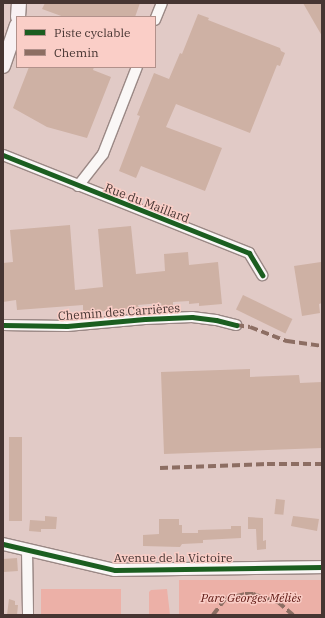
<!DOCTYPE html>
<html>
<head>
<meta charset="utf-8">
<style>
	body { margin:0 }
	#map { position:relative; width:325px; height:618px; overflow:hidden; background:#e1cac6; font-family:"IBM Plex Serif",serif }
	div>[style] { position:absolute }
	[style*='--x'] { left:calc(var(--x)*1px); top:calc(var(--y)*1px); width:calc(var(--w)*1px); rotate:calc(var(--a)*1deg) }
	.green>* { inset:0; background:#ecb0a7; transform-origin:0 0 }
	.building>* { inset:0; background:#ceb1a4; transform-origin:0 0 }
	.roads { filter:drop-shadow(1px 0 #9a8885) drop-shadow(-1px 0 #9a8885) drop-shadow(0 1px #9a8885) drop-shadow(0 -1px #9a8885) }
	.minor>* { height:10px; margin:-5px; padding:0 5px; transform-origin:5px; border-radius:5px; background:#faf7f6 }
	.tertiary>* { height:12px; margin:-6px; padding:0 6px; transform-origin:6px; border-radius:6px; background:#faf7f6 }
	.secondary>* { height:14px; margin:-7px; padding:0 7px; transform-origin:7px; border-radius:7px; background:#f8f1f3 }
	.quiet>* { height:4px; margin-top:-2px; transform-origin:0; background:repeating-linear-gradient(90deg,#8d6e63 0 8px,transparent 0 12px) }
	.cycleway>* { height:5px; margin:-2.5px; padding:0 2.5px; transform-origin:2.5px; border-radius:2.5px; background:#1b5e20 }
	span { translate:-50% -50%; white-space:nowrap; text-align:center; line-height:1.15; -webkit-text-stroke:3px #facec7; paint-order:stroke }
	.street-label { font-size:12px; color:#463532 }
	.park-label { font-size:12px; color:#5b140f; font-style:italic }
	.frame { position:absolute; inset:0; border:4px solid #463532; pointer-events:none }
	.legend { position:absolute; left:16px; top:16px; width:140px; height:52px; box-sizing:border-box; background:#facec7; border:1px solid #b2918b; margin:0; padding:5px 7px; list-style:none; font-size:12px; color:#463532 }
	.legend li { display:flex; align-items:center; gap:8px; height:20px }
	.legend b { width:20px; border:1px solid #b2918b }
</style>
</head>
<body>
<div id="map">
	<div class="green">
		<i style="left:322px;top:580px;width:35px;height:143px;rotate:90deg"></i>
		<i style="left:121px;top:589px;width:26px;height:80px;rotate:90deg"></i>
		<i style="clip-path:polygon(167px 589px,170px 615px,149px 615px,149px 592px,151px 590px)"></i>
	</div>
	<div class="building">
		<i style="clip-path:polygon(45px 3px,140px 3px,135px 17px,64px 17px,42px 9px)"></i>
		<i style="clip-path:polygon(303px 3px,322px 3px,322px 36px)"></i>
		<i style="clip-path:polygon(198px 14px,209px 18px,208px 20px,280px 48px,281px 51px,285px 53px,280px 66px,277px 65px,250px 133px,176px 104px,166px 127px,222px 148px,205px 191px,141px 166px,136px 178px,119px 171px,140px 116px,137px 115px,154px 73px,169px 79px,180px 53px,182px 54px)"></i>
		<i style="clip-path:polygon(29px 67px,94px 67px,93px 70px,111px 77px,87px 138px,47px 127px,13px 108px)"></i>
		<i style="clip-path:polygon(70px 225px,75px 290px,103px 287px,98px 229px,131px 226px,136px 274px,165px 271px,164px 254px,188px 252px,189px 265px,218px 262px,222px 304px,199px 306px,199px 303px,189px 304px,189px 301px,173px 302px,173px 307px,162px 308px,161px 303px,138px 305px,139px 308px,83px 313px,83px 305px,17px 310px,16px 300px,3px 302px,3px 263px,13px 262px,10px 230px)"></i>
		<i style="clip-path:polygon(321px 262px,322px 303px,319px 304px,320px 313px,302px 316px,294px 266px)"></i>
		<i style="left:243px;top:295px;width:55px;height:16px;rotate:26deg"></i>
		<i style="clip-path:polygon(250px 369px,250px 377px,299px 375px,300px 383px,322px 382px,322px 448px,164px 454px,161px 372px)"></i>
		<i style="left:9px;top:437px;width:13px;height:84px"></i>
		<i style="left:276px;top:499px;width:9px;height:15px;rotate:6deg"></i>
		<i style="clip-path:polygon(45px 516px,57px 517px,56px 529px,41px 529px,41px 532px,29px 531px,30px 520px,45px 521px)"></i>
		<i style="clip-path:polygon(293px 516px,319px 519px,317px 531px,291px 526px)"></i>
		<i style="clip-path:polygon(248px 517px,263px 518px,263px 541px,266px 540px,266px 549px,257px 550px,256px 529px,248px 529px)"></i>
		<i style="clip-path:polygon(159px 519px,179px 519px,179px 525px,182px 525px,182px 533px,198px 533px,198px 530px,231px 529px,231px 526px,241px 526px,241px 538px,203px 540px,203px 543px,182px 544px,180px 547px,143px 546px,143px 535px,159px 534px)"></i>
		<i style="left:17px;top:558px;width:13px;height:14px;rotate:86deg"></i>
		<i style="clip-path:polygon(9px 599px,15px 601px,15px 605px,18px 605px,17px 615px,7px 615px)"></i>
	</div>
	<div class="roads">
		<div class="minor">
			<i style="--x:155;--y:20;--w:18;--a:-68"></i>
			<i style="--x:3;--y:155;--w:265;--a:21.7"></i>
			<i style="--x:249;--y:253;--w:26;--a:59"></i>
			<i style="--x:78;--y:186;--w:41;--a:-52"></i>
			<i style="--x:103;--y:154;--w:93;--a:-68.7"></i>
			<i style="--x:3;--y:325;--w:64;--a:0.9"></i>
			<i style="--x:67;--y:326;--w:78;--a:-5.1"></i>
			<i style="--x:145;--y:319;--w:47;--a:-2.4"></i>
			<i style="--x:192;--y:317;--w:24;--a:7"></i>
			<i style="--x:216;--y:320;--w:21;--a:14"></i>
			<i style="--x:27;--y:549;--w:66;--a:89.1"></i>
		</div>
		<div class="tertiary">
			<i style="--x:3;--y:544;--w:115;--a:13.1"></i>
			<i style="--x:115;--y:570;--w:207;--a:-0.8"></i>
		</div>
		<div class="secondary">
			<i style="--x:18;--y:17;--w:14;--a:-86"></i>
			<i style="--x:3;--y:66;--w:43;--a:-71.1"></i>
		</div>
	</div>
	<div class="quiet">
		<i style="--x:236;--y:325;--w:14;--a:8"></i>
		<i style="--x:250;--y:327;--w:40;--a:21"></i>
		<i style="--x:287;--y:341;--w:35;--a:8"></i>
		<i style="--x:160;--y:468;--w:107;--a:-2.1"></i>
		<i style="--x:267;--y:464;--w:55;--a:0"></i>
		<i style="--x:213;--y:615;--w:20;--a:-53"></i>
		<i style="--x:225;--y:599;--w:21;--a:-14"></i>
		<i style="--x:245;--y:594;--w:8;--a:0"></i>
		<i style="--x:253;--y:594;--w:26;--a:18"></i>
		<i style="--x:278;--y:602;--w:20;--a:41"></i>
	</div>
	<div class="cycleway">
		<i style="--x:3;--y:155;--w:265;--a:21.7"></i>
		<i style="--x:249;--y:253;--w:26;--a:59"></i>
		<i style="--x:3;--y:325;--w:64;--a:0.9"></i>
		<i style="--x:67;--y:326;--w:78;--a:-5.1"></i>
		<i style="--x:145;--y:319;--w:47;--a:-2.4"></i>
		<i style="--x:192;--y:317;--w:24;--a:7"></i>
		<i style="--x:216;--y:320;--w:21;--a:14"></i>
		<i style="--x:3;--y:544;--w:115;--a:13.1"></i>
		<i style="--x:115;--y:570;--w:207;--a:-0.8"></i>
	</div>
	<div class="street-label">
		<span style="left:147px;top:203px;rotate:21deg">Rue du Maillard</span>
		<span style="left:119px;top:312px;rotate:-4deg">Chemin des Carrières</span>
		<span style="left:173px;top:558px">Avenue de la Victoire</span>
	</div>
	<div class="park-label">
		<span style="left:251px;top:598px">Parc Georges Méliès</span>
	</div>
	<div class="frame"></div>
	<ul class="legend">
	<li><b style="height:5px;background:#1b5e20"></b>Piste cyclable</li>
	<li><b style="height:5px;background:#8d6e63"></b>Chemin</li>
	</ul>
</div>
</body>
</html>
